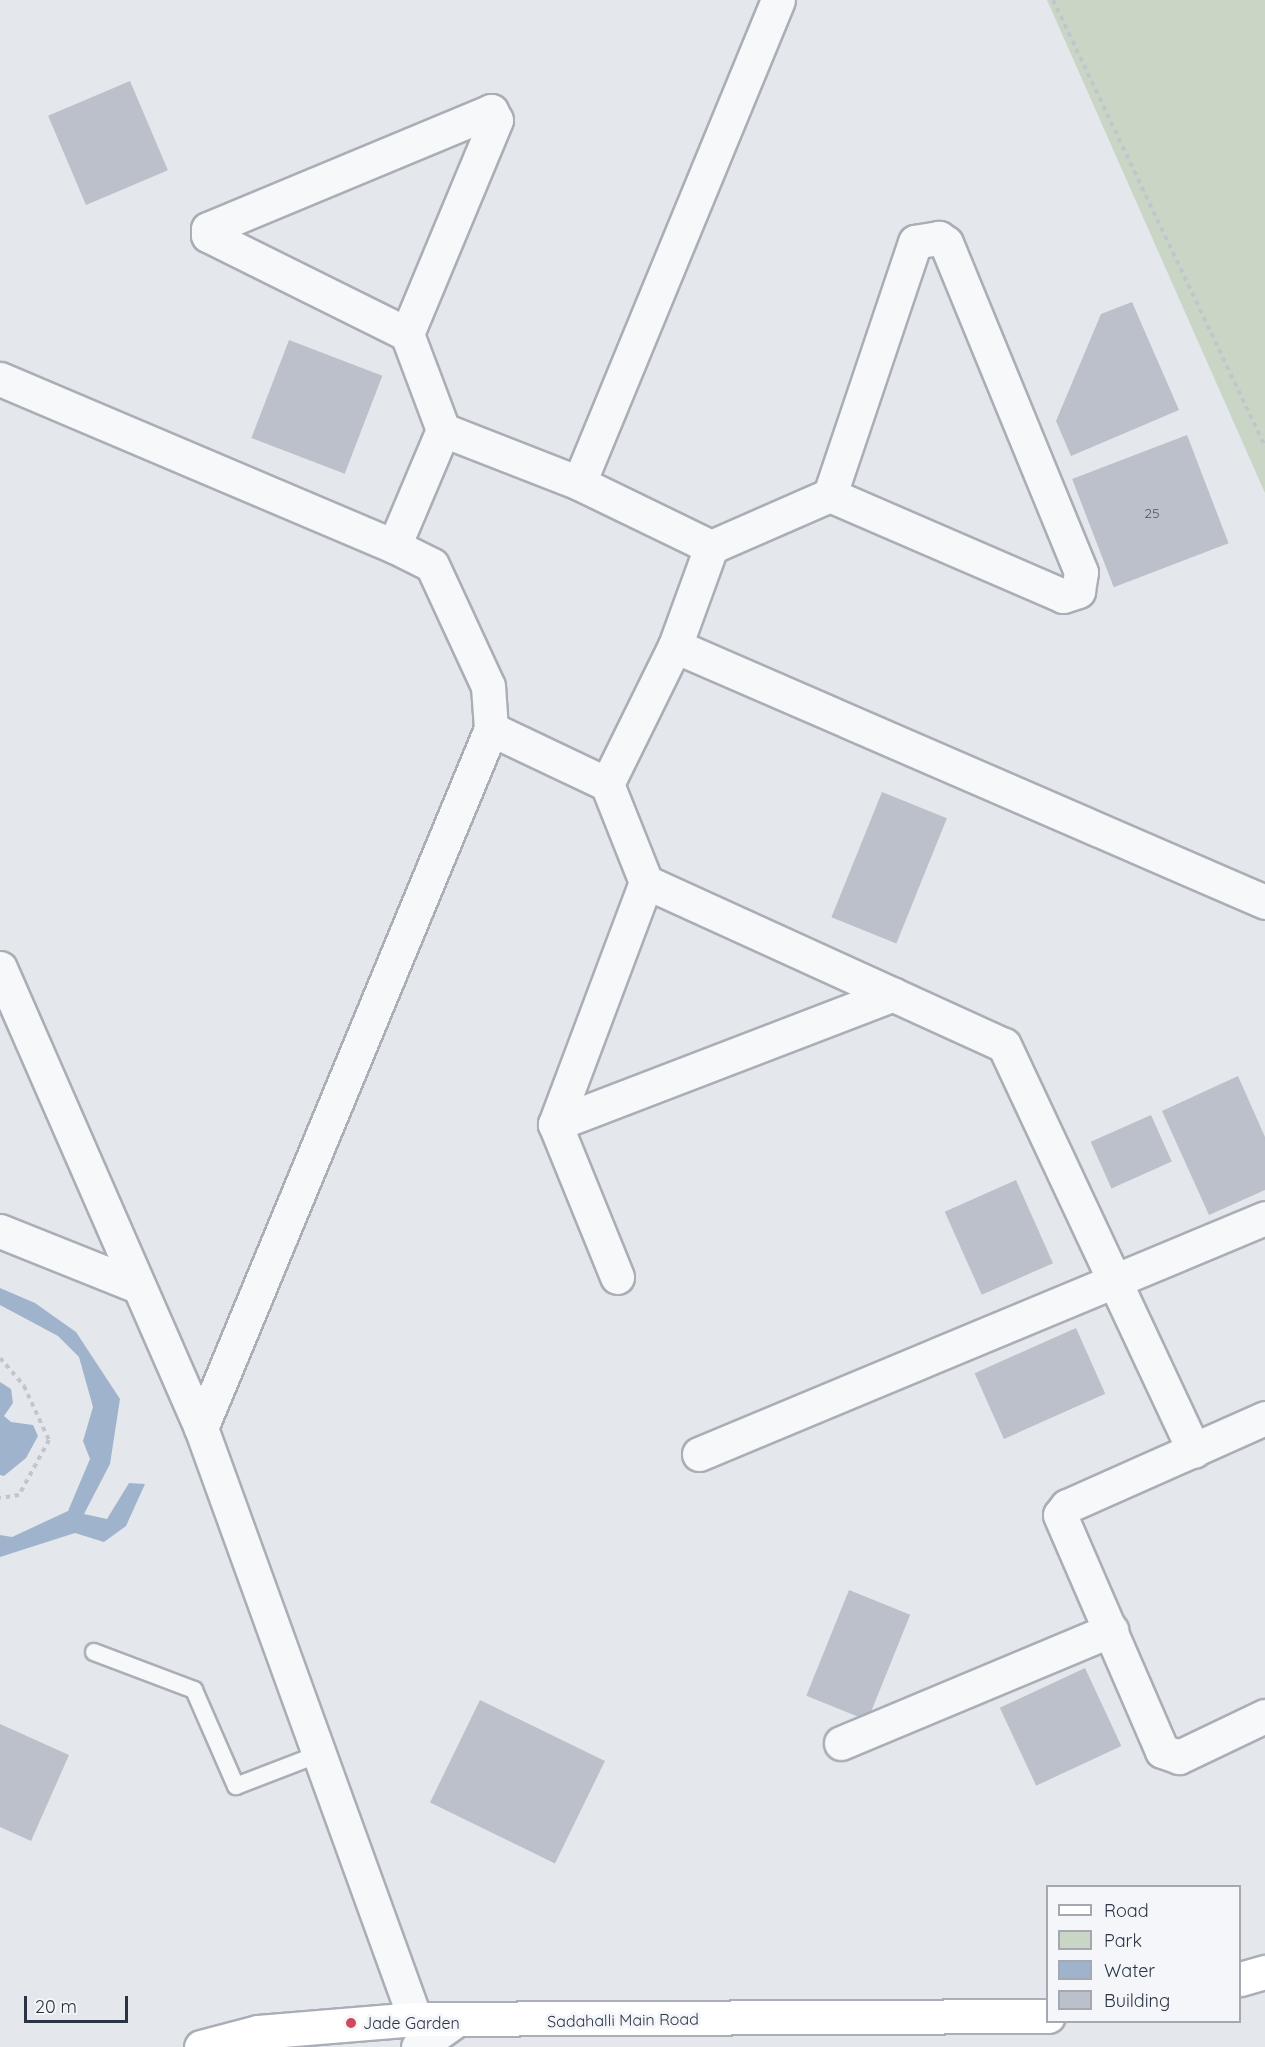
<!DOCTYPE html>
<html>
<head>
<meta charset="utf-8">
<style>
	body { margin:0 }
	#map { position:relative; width:1265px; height:2047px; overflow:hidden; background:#e4e7ec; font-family:Quicksand,sans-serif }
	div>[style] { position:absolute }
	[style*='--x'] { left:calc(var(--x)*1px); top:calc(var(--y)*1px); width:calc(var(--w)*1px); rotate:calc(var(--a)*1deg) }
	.green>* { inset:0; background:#c9d6c5 }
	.water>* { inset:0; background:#9fb4cc }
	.building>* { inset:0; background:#bbc0ca; transform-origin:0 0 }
	.path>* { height:4px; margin-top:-2px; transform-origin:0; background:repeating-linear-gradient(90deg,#c2c5cb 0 4.5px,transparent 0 9px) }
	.roads { filter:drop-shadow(2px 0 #a9aeb7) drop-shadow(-2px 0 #a9aeb7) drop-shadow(0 2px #a9aeb7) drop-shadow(0 -2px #a9aeb7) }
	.lane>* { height:16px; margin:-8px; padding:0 8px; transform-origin:8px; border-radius:8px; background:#f7f8fa }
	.street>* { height:33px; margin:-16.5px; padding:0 16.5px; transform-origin:16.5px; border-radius:16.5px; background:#f7f8fa }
	.secondary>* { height:33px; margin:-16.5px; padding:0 16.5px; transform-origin:16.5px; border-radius:16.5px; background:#fff }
	.dots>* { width:16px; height:16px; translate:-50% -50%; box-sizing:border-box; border:3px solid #f4f6f9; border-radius:50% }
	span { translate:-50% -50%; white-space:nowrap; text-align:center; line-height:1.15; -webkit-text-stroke:6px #f4f6f9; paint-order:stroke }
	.number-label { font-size:14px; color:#4f5766 }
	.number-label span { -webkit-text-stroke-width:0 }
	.street-label { font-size:16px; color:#2b3445 }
	.poi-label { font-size:16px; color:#2b3445 }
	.left { translate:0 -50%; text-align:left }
	.legend { position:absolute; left:1046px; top:1885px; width:195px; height:138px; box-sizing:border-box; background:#f4f6f9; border:2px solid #a4a8b1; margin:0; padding:8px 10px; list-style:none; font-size:18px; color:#2b3445 }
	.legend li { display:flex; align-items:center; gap:12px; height:30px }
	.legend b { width:30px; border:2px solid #a4a8b1 }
	.scale { position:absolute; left:24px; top:1996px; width:104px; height:27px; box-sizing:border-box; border:3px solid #2b3445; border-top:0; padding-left:8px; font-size:18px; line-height:21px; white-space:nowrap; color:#2b3445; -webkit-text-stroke:4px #f4f6f9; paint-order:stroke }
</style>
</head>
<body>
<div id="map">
	<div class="green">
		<i style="clip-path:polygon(1047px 0,1265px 0,1265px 493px)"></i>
	</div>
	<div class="water">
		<i style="clip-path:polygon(0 1288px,35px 1303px,76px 1332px,120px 1399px,110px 1464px,84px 1514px,107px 1519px,129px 1483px,145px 1484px,126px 1526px,104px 1542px,75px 1533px,0 1557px,0 1535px,12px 1537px,68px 1511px,90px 1459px,83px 1441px,93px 1407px,79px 1357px,58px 1336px,0 1305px)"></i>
		<i style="clip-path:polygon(0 1382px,11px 1389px,13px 1403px,4px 1416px,11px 1422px,33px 1425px,38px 1436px,26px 1458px,4px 1476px,0 1475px)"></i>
	</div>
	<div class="building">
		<i style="left:130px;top:81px;width:97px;height:89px;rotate:67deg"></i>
		<i style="clip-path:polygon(1132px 302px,1179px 410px,1071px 456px,1056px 421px,1101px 314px)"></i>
		<i style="left:289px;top:340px;width:100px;height:105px;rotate:21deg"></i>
		<i style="left:1187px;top:435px;width:116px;height:123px;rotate:69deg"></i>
		<i style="left:882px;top:792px;width:70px;height:135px;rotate:22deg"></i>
		<i style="clip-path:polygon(1238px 1076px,1265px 1137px,1265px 1190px,1209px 1215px,1162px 1111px)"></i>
		<i style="left:1151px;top:1115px;width:51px;height:66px;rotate:66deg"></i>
		<i style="left:1016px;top:1180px;width:91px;height:78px;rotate:66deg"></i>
		<i style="left:1076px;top:1328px;width:72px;height:111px;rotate:66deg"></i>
		<i style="left:849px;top:1590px;width:66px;height:114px;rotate:22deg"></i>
		<i style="left:1085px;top:1668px;width:86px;height:94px;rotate:65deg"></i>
		<i style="left:480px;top:1700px;width:139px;height:114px;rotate:26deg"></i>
		<i style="clip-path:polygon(0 1724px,69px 1755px,31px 1841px,0 1827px)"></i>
	</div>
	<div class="path">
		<i style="--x:1053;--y:0;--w:494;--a:64.6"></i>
		<i style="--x:0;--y:1358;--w:37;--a:49"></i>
		<i style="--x:24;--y:1386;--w:60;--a:65.2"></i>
		<i style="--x:49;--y:1440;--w:63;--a:118.6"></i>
		<i style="--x:19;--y:1495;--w:19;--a:171"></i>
	</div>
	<div class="roads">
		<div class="lane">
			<i style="--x:94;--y:1652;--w:107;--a:20.8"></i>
			<i style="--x:194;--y:1690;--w:105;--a:66.4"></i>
			<i style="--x:236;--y:1786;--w:89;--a:-21.1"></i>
		</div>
		<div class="street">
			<i style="--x:407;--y:334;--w:222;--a:-153.6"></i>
			<i style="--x:208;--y:235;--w:6;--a:-90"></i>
			<i style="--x:208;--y:229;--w:307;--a:-22.6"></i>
			<i style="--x:491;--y:111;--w:10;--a:61"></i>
			<i style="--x:496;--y:120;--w:232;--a:112.6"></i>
			<i style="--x:407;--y:334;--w:103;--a:69.4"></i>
			<i style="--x:0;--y:379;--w:428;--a:23"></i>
			<i style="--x:579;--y:483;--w:522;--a:-67.61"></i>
			<i style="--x:711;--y:547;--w:147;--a:-154.1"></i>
			<i style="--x:579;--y:483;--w:146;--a:-158.7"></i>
			<i style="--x:443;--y:430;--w:126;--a:112.9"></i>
			<i style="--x:394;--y:546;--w:42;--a:26.6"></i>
			<i style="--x:432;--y:565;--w:133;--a:65.2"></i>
			<i style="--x:488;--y:686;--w:43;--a:86"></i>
			<i style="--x:491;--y:729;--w:128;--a:25.4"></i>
			<i style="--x:607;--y:784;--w:154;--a:-63.8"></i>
			<i style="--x:675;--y:646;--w:105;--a:-70"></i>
			<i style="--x:711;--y:547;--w:130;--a:-23.6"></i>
			<i style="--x:830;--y:495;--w:254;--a:23.4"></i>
			<i style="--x:1063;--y:596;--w:16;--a:-18"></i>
			<i style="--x:1078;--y:591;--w:19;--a:-81"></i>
			<i style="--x:1081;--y:572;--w:356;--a:-112.3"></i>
			<i style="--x:946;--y:243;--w:9;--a:-144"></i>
			<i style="--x:939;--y:238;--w:24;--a:171"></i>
			<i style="--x:915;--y:242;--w:267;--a:108.6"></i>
			<i style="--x:675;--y:646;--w:643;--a:23.46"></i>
			<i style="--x:607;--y:784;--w:105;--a:68.3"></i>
			<i style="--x:646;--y:882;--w:259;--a:110.6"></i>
			<i style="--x:555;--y:1124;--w:165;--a:67.9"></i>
			<i style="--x:646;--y:882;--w:393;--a:24.5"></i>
			<i style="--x:1004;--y:1045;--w:448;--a:64.9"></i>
			<i style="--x:0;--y:968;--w:502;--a:66.4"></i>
			<i style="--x:201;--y:1428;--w:629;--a:70.09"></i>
			<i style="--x:555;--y:1124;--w:362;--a:-21"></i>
			<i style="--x:0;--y:1231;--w:145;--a:21.8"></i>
			<i style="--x:1265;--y:1418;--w:217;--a:156"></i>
			<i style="--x:1067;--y:1506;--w:11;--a:128"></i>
			<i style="--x:1060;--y:1515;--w:257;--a:66.6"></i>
			<i style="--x:1162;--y:1751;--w:18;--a:19"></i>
			<i style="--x:1179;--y:1757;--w:95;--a:-25.5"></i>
			<i style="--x:201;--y:1428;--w:757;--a:-67.47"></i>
			<i style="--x:699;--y:1454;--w:613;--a:-22.63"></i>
			<i style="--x:841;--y:1743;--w:293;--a:-22.7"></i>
			<i style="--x:418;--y:2047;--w:45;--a:-35.1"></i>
		</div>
		<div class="secondary">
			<i style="--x:1240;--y:1979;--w:26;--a:-16"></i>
			<i style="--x:201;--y:2047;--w:59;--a:-14.7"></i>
			<i style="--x:258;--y:2032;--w:158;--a:-4.7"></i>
			<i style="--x:415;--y:2019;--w:633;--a:-0.27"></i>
		</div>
	</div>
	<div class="dots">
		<i style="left:351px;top:2023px;background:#d1495b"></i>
	</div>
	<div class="number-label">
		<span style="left:1152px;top:513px">25</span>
	</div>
	<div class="street-label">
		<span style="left:623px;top:2020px;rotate:-1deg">Sadahalli Main Road</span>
	</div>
	<div class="poi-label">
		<span class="left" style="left:363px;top:2023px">Jade Garden</span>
	</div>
	<ul class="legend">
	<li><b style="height:8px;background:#fff"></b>Road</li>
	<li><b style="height:16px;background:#c9d6c5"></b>Park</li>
	<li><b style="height:16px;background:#9fb4cc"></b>Water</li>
	<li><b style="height:16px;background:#bbc0ca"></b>Building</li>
	</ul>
	<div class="scale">20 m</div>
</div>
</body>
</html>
